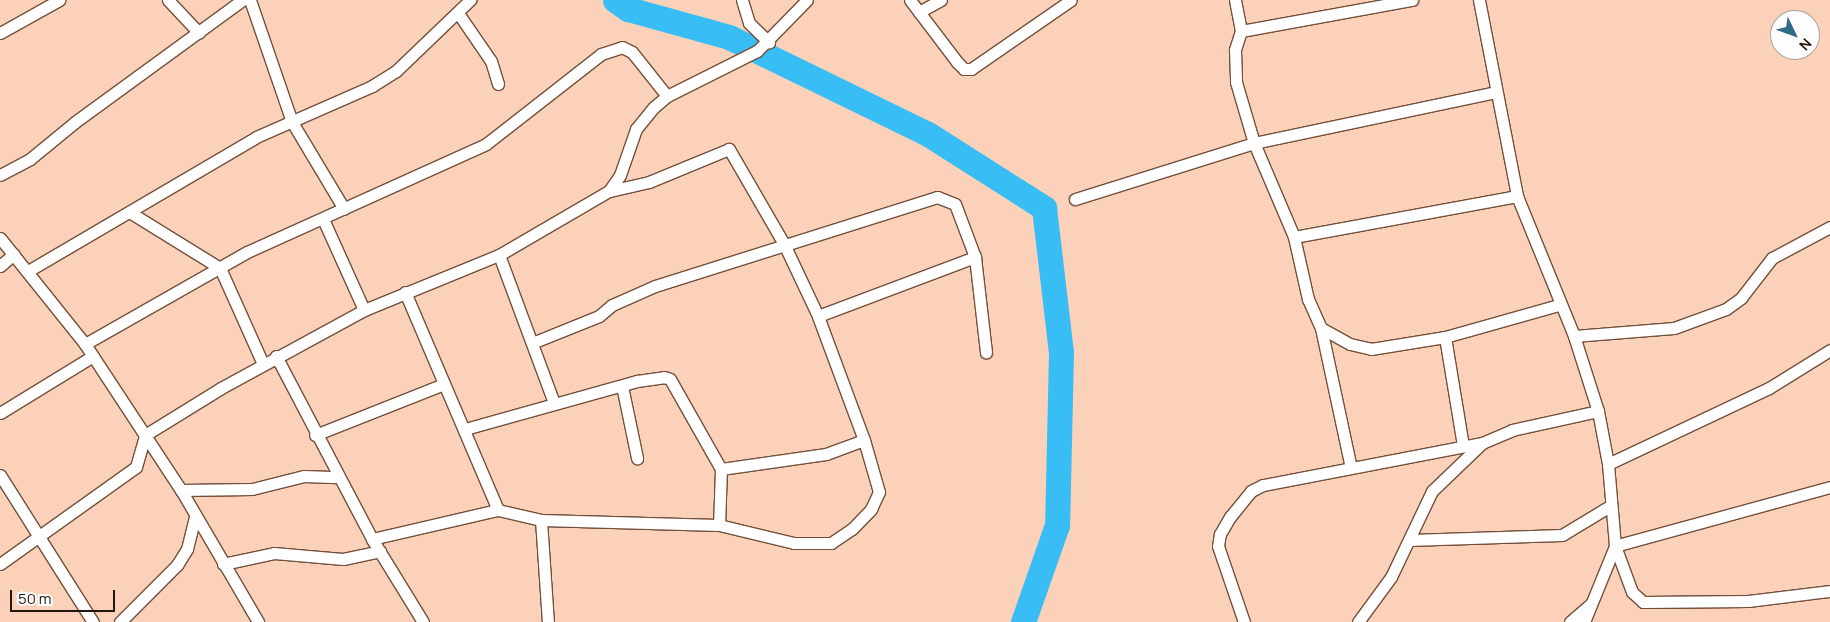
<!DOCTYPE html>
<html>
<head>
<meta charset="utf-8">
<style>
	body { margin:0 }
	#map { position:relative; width:1830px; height:622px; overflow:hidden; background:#fcd1ba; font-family:Manrope,sans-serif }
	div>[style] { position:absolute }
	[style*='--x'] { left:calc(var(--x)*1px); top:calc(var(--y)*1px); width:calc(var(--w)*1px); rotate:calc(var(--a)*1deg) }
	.river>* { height:25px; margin:-12.5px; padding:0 12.5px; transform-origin:12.5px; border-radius:12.5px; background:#38bef4 }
	.roads { filter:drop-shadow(1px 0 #734f3b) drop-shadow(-1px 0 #734f3b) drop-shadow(0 1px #734f3b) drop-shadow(0 -1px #734f3b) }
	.street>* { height:11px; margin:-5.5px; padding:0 5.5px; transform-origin:5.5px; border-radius:5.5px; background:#fff }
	span { translate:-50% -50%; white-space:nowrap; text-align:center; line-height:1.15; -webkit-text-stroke:4px #fdfdfd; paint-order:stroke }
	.north { position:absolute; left:1770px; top:10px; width:50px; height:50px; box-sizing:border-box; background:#fdfdfd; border:1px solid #a7a19d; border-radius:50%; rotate:132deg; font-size:14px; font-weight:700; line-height:20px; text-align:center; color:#25160d }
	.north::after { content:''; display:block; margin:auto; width:18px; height:22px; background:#316a84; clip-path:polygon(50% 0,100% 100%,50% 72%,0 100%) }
	.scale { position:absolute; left:10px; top:590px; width:105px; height:22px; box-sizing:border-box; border:2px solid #25160d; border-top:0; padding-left:6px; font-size:15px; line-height:18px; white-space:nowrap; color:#25160d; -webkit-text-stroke:4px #fdfdfd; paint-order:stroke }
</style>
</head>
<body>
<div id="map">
	<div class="river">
		<i style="--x:615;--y:0;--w:16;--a:35"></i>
		<i style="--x:628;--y:9;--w:105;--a:15.5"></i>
		<i style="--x:729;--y:37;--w:221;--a:26"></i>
		<i style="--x:928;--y:134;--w:138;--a:32.5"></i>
		<i style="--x:1044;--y:208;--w:146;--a:83.3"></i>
		<i style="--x:1061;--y:353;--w:172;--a:91.3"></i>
		<i style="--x:1057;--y:525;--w:103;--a:109.3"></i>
	</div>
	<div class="roads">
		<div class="street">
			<i style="--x:168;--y:0;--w:45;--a:46.8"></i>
			<i style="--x:250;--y:0;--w:129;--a:71"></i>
			<i style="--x:292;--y:122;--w:101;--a:59.1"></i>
			<i style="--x:742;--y:0;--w:24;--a:73"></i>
			<i style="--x:749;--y:23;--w:28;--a:44"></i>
			<i style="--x:910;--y:0;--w:78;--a:52.8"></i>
			<i style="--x:957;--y:62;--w:10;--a:45"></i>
			<i style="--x:964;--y:69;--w:7;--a:0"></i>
			<i style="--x:971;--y:69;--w:121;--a:-34.6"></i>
			<i style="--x:1235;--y:0;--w:32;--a:79"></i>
			<i style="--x:1241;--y:31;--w:20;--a:108"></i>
			<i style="--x:1235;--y:50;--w:32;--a:88"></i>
			<i style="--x:1236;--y:82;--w:64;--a:73.6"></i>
			<i style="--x:1254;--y:143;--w:102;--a:66.9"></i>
			<i style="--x:1294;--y:237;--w:64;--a:77.3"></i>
			<i style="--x:1308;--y:299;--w:32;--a:66"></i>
			<i style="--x:1321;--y:328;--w:143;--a:77.9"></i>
			<i style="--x:1479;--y:0;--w:200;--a:79"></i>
			<i style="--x:1517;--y:196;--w:151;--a:67.8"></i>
			<i style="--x:1574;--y:336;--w:79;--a:72.3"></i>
			<i style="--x:1598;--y:411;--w:54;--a:79.3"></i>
			<i style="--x:1608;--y:464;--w:82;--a:85.1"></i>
			<i style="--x:1615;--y:546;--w:82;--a:112.2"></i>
			<i style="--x:919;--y:12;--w:25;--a:-29"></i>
			<i style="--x:458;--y:13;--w:58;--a:55.5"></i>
			<i style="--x:491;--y:61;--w:24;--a:73"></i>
			<i style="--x:1241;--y:31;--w:174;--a:-10.3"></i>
			<i style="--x:0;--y:33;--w:68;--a:-29.2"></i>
			<i style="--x:0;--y:175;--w:34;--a:-28"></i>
			<i style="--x:30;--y:159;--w:58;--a:-39.4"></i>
			<i style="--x:75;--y:122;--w:207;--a:-36.1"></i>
			<i style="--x:1075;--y:199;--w:188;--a:-17.4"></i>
			<i style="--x:1254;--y:143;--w:246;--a:-11.9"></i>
			<i style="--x:131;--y:213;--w:105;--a:31.7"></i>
			<i style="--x:220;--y:268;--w:105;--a:65.9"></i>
			<i style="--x:323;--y:219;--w:100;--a:65.7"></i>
			<i style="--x:1294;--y:237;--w:227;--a:-10.4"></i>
			<i style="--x:0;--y:238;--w:136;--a:51.3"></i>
			<i style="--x:85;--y:344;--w:175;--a:56.7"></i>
			<i style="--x:181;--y:490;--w:153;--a:59.7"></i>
			<i style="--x:499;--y:255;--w:158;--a:69.6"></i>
			<i style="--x:0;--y:266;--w:18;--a:-41"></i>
			<i style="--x:28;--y:271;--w:264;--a:-30.4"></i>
			<i style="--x:256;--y:137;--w:127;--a:-23.7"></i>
			<i style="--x:372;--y:86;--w:28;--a:-32"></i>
			<i style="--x:396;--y:71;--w:103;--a:-43.8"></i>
			<i style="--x:405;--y:292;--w:237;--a:66.9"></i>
			<i style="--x:818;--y:316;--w:168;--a:-20.6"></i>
			<i style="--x:1321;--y:328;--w:33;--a:29"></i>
			<i style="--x:1350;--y:344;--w:22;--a:13"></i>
			<i style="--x:1371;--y:349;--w:75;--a:-9.2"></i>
			<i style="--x:1445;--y:337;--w:118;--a:-15.7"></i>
			<i style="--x:1574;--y:336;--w:100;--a:-4.6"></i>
			<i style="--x:1674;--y:328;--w:55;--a:-20.1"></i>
			<i style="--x:1726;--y:309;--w:19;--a:-36"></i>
			<i style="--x:1741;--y:298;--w:51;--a:-52.2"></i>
			<i style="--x:1772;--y:258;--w:66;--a:-28.1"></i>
			<i style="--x:1445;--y:337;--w:110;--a:80.6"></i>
			<i style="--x:532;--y:343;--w:72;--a:-21.9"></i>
			<i style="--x:599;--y:316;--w:17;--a:-40"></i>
			<i style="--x:612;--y:305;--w:47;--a:-23.8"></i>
			<i style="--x:655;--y:286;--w:296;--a:-17.5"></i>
			<i style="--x:937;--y:197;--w:19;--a:21"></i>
			<i style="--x:955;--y:204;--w:57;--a:69.3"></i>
			<i style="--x:975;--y:257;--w:96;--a:83.4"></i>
			<i style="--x:85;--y:344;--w:186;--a:-29.6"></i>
			<i style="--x:247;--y:252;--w:262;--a:-24.3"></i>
			<i style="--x:486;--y:144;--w:146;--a:-38"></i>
			<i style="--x:601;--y:54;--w:22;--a:-18"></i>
			<i style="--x:622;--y:47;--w:11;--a:27"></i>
			<i style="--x:632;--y:52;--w:56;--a:51.5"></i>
			<i style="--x:276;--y:356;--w:207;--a:62.3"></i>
			<i style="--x:372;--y:539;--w:97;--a:58.4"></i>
			<i style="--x:622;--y:386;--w:74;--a:78.2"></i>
			<i style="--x:0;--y:413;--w:109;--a:-31.5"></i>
			<i style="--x:465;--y:429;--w:179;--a:-15.6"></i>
			<i style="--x:637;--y:381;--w:27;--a:-8"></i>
			<i style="--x:664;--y:377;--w:6;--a:18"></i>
			<i style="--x:670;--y:379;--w:103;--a:60.5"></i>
			<i style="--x:721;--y:469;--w:56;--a:92"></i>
			<i style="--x:315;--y:435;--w:139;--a:-21.6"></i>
			<i style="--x:1608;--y:464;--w:178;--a:-25.3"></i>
			<i style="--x:1769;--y:388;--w:72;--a:-31.9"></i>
			<i style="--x:721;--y:469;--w:106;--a:-8.1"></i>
			<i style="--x:826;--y:454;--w:40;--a:-20.2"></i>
			<i style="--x:0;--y:475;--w:174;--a:57.7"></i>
			<i style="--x:1830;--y:487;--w:223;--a:164.7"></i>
			<i style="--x:1615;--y:546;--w:49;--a:69.7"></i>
			<i style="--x:1632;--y:592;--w:15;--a:42"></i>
			<i style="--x:1643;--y:602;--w:105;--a:-0.5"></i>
			<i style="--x:1748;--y:601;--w:83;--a:-7"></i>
			<i style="--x:181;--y:490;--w:71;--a:-0.8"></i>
			<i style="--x:252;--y:489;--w:54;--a:-14"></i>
			<i style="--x:304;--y:476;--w:34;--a:2"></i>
			<i style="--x:541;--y:520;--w:102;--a:86.1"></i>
			<i style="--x:372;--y:539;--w:129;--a:-13"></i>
			<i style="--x:498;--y:510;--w:44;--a:13.1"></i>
			<i style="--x:541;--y:520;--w:178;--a:1.6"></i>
			<i style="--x:719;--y:525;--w:77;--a:13.5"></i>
			<i style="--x:794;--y:543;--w:37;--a:0"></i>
			<i style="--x:831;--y:543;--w:25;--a:-34"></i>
			<i style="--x:852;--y:529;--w:28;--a:-46"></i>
			<i style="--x:871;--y:509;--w:19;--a:-65"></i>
			<i style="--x:879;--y:492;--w:54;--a:-106.1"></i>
			<i style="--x:864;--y:440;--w:132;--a:-110.4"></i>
			<i style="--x:818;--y:316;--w:80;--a:-115.3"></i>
			<i style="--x:784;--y:244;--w:110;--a:-120.1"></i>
			<i style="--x:729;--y:149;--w:87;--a:157.6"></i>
			<i style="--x:649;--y:182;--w:41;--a:167.3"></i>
			<i style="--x:1409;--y:540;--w:153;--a:-1.9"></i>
			<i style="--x:1562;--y:535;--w:56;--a:-31.1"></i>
			<i style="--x:0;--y:564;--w:167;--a:-35.5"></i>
			<i style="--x:136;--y:467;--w:33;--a:-74"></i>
			<i style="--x:145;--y:435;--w:89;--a:-31.7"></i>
			<i style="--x:221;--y:388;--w:163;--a:-28.6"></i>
			<i style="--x:364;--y:310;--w:146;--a:-22.2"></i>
			<i style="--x:499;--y:255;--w:127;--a:-30.2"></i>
			<i style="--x:609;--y:191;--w:19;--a:-55"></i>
			<i style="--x:620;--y:175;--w:49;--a:-70.8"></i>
			<i style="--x:636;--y:129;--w:28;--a:-51"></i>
			<i style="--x:654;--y:107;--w:17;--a:-40"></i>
			<i style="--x:667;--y:96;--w:101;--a:-26.6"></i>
			<i style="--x:757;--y:51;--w:71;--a:-45.6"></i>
			<i style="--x:223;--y:564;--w:52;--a:-12.2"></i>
			<i style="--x:274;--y:553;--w:69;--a:5"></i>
			<i style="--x:343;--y:559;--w:38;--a:-12"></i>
			<i style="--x:120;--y:622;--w:81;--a:-45"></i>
			<i style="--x:177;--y:565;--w:19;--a:-58"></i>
			<i style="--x:187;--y:549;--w:32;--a:-76"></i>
			<i style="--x:1244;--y:622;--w:80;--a:-108.9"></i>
			<i style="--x:1218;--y:546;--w:12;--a:-81"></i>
			<i style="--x:1220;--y:534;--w:20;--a:-60"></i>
			<i style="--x:1230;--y:517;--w:33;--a:-51"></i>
			<i style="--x:1251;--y:491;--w:13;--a:-27"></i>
			<i style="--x:1263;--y:485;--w:223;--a:-10.9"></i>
			<i style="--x:1358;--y:622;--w:56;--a:-53.7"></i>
			<i style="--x:1391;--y:577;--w:95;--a:-64.5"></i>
			<i style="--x:1432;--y:491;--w:69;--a:-43.8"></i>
			<i style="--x:1482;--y:443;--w:33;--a:-23"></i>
			<i style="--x:1512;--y:430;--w:88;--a:-12.5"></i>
			<i style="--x:1570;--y:622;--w:28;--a:-41"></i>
		</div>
	</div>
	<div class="north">N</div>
	<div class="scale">50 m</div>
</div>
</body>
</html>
